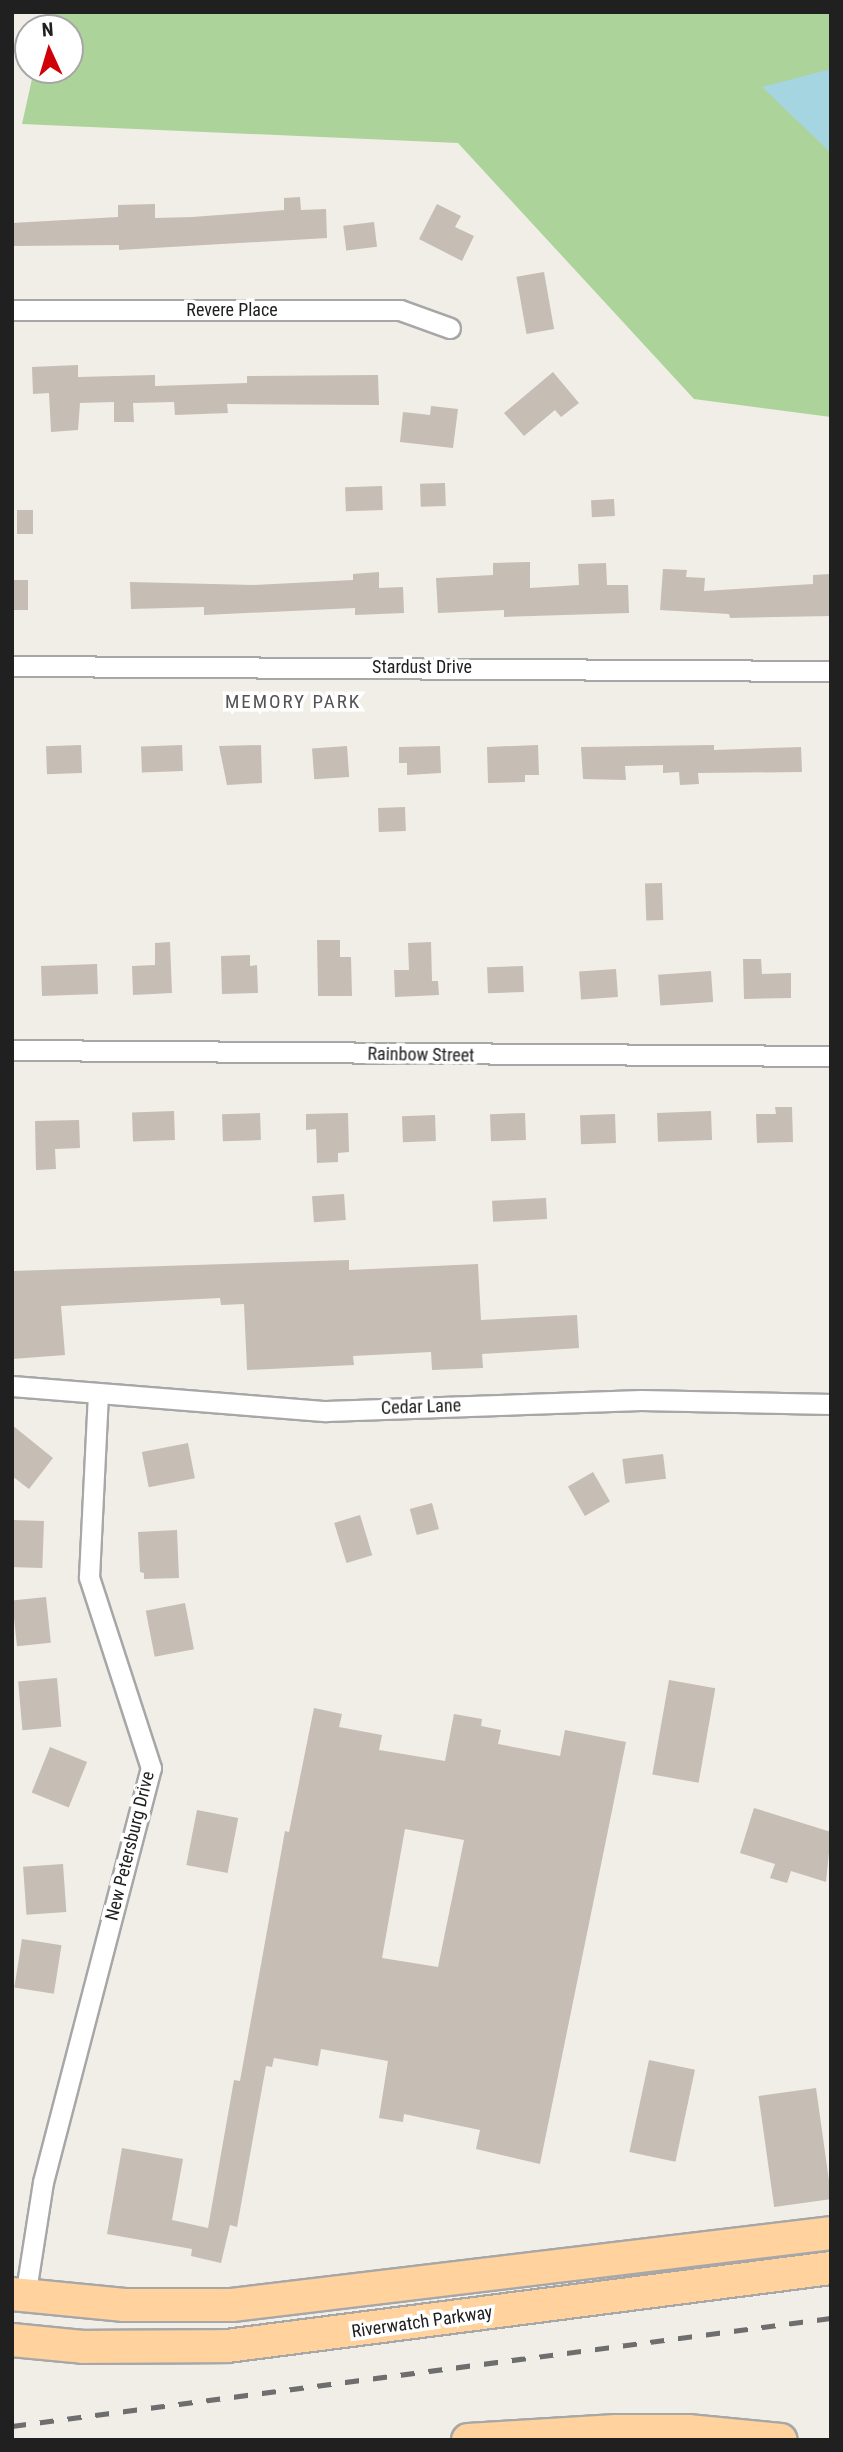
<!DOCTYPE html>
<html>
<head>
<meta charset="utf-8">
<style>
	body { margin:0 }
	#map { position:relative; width:843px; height:2452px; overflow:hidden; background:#f1ede7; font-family:"Roboto Condensed",sans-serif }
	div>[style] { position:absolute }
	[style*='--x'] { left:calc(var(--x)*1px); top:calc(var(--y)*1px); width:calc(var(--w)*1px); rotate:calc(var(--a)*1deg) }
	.forest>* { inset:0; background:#acd399 }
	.water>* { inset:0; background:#a5d5e1 }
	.building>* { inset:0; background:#c6bdb5; transform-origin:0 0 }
	.roads { filter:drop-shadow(2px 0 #a7a7a7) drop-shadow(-2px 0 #a7a7a7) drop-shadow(0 2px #a7a7a7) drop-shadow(0 -2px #a7a7a7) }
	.street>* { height:19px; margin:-9.5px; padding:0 9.5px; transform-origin:9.5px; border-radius:9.5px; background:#fff }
	.primary>* { height:32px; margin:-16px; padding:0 16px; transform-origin:16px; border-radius:16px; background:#ffd29e }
	.rail>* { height:5px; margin-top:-2.5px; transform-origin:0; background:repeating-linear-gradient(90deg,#6e6e6e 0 14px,transparent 0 28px) }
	span { translate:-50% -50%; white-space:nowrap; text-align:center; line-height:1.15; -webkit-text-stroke:7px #fff; paint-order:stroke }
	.street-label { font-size:18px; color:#202020 }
	.neighbourhood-label { font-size:19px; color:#535353; letter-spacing:2px }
	.frame { position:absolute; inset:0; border:14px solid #202020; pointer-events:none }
	.north { position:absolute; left:14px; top:14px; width:70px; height:70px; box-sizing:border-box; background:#fff; border:2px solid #a6a6a6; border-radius:50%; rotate:356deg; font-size:19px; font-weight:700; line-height:28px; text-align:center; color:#202020 }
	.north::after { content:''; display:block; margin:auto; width:24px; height:32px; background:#d10007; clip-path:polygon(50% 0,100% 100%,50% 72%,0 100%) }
</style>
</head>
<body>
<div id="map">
	<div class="forest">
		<i style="clip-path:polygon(47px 12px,831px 12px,831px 417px,694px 399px,458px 143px,22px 124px,34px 70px,70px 70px,70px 28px,44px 28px)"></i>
	</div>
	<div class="water">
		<i style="clip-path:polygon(831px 69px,831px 153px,762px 87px)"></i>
	</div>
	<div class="building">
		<i style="clip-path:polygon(300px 197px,301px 210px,326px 209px,327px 238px,119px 250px,119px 245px,12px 246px,12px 223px,118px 217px,118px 205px,155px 204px,155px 218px,192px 217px,284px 210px,284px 198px)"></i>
		<i style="clip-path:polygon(437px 204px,461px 216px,455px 227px,474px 236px,462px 261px,419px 239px)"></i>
		<i style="left:374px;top:222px;width:25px;height:31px;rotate:83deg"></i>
		<i style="left:544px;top:272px;width:58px;height:28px;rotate:80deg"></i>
		<i style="clip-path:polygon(78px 365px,78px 377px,155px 375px,155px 386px,247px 383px,247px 376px,378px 375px,379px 405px,227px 404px,228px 413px,175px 415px,174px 402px,133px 403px,134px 422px,114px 422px,114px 402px,80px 403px,78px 430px,51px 432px,49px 393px,33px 394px,32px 367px)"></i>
		<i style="clip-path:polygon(553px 372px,579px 403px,561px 417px,555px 410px,524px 436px,504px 413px)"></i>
		<i style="clip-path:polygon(431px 406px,458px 409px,453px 448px,400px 442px,403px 412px,430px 415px)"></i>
		<i style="left:445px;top:483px;width:23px;height:25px;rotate:88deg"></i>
		<i style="left:382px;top:486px;width:24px;height:37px;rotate:88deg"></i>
		<i style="left:614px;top:499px;width:17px;height:23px;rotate:87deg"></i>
		<i style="left:17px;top:510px;width:16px;height:24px"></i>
		<i style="clip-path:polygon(530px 562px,530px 588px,579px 585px,578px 564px,606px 563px,607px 585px,628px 585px,629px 613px,504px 617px,504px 610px,438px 613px,436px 578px,493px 575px,493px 563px)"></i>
		<i style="clip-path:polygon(663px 569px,687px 570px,686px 577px,705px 578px,704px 591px,813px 584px,813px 575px,831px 574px,831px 616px,730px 618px,729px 614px,660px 610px)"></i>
		<i style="clip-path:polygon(379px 572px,379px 588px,403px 587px,404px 613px,355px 615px,355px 608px,204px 615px,204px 607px,131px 609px,130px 582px,253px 585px,353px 580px,353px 574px)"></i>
		<i style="left:12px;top:580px;width:16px;height:30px"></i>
		<i style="left:81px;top:745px;width:28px;height:35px;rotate:88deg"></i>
		<i style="left:182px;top:745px;width:26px;height:41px;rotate:88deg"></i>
		<i style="clip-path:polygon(261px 745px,262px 783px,227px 785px,219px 746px)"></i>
		<i style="clip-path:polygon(538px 745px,539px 775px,525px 775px,525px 782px,488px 783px,487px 747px)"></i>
		<i style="clip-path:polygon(714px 745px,714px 750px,801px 747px,802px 772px,698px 773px,699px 784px,680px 785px,679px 772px,663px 773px,663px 765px,625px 766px,626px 780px,583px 779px,581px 747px)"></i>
		<i style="left:347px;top:746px;width:31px;height:35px;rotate:86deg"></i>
		<i style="clip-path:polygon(440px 746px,441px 773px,407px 775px,407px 763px,399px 763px,399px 747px)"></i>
		<i style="left:405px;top:807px;width:24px;height:27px;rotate:88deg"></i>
		<i style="left:662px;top:883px;width:37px;height:17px;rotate:88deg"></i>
		<i style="clip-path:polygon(317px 940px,340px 940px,340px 957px,351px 957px,352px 996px,318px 996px)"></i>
		<i style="clip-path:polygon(170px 942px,172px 993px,133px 995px,132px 966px,155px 965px,155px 943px)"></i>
		<i style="clip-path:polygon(431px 942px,432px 981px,438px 981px,439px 995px,395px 997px,394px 970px,409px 970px,408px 943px)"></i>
		<i style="clip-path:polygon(250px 955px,250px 966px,257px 965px,258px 993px,222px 994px,221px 956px)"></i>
		<i style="clip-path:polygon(743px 959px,761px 959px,762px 974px,791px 973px,791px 998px,744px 999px)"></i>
		<i style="left:97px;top:964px;width:30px;height:56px;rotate:88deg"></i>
		<i style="left:523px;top:966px;width:26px;height:36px;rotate:88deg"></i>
		<i style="left:616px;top:969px;width:28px;height:37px;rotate:86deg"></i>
		<i style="left:711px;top:971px;width:31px;height:53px;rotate:86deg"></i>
		<i style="clip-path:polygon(775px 1107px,792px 1107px,793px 1142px,757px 1143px,756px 1114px,776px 1114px)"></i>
		<i style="left:174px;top:1111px;width:29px;height:42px;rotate:88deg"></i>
		<i style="left:711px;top:1111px;width:29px;height:54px;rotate:88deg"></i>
		<i style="left:260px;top:1113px;width:27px;height:38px;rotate:88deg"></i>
		<i style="clip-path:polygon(348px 1113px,349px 1152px,338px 1153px,338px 1162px,317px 1163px,316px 1129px,306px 1130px,306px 1114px)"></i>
		<i style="left:525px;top:1113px;width:27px;height:35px;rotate:88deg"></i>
		<i style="left:615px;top:1114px;width:29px;height:35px;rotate:88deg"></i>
		<i style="left:435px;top:1115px;width:26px;height:33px;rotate:88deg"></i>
		<i style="clip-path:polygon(79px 1120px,80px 1148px,55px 1149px,56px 1169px,36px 1170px,35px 1121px)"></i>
		<i style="left:344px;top:1194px;width:26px;height:32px;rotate:86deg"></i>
		<i style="left:546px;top:1198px;width:21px;height:54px;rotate:87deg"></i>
		<i style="clip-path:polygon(349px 1260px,349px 1270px,478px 1264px,481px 1320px,577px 1315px,579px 1348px,482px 1354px,483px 1368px,432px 1370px,431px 1352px,353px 1356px,354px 1365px,247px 1370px,244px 1304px,221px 1305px,220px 1298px,61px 1306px,65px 1355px,12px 1359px,12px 1271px)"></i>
		<i style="clip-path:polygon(12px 1425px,53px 1458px,29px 1489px,12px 1476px)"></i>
		<i style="left:188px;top:1443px;width:36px;height:47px;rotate:79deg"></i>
		<i style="left:663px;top:1454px;width:25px;height:41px;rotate:83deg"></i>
		<i style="left:593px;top:1472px;width:34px;height:29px;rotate:60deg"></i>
		<i style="left:432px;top:1503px;width:27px;height:23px;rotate:75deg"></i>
		<i style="left:360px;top:1515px;width:42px;height:27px;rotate:73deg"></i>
		<i style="left:12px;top:1520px;width:32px;height:47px;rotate:2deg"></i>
		<i style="clip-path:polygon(177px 1530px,179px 1578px,144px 1579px,144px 1573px,140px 1572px,138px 1532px)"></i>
		<i style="left:46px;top:1597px;width:46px;height:34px;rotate:84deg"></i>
		<i style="left:185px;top:1603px;width:47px;height:40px;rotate:79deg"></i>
		<i style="left:57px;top:1678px;width:49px;height:39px;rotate:85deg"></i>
		<i style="left:669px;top:1680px;width:47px;height:96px;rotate:10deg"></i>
		<i style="clip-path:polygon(evenodd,314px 1708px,342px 1714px,339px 1727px,382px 1735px,379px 1750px,445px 1761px,454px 1714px,482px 1719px,481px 1726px,501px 1730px,498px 1744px,560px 1756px,565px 1730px,626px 1742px,540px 2164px,476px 2149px,480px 2130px,404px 2114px,403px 2122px,379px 2118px,388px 2061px,321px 2049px,318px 2066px,274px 2058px,272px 2067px,266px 2066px,237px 2227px,230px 2225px,221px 2263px,191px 2256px,192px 2249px,107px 2234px,122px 2148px,183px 2159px,172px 2220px,208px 2228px,234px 2080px,240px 2081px,285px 1831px,289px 1832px,314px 1708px,405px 1829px,464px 1840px,438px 1967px,382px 1958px,405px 1829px)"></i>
		<i style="left:50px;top:1747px;width:40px;height:49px;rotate:22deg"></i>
		<i style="clip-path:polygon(754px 1808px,831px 1832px,826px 1882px,791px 1871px,787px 1883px,770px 1878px,775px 1864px,740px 1853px)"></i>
		<i style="left:197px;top:1810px;width:42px;height:56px;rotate:11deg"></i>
		<i style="left:63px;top:1864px;width:48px;height:40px;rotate:86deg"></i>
		<i style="left:22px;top:1939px;width:40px;height:49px;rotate:9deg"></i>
		<i style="left:649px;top:2060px;width:47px;height:94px;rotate:12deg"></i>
		<i style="left:816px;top:2088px;width:112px;height:58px;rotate:82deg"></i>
	</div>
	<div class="roads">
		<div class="street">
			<i style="--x:12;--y:310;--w:388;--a:0"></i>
			<i style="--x:400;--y:310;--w:53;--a:19.8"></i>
			<i style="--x:12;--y:666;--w:819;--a:0.35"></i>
			<i style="--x:12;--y:1050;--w:819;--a:0.42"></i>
			<i style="--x:12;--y:1386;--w:315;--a:4.6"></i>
			<i style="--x:326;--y:1411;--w:315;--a:-2"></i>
			<i style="--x:641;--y:1400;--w:190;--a:1.2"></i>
			<i style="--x:25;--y:2297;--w:116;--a:-81.1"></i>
			<i style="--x:43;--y:2182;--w:428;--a:-75.4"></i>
			<i style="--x:151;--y:1768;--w:201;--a:-108"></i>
			<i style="--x:89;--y:1577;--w:183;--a:-87.2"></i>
		</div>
		<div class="primary">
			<i style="--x:12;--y:2294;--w:113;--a:5.6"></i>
			<i style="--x:124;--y:2305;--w:108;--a:0"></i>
			<i style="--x:232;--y:2305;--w:603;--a:-6.85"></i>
			<i style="--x:12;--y:2340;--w:71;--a:5.6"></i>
			<i style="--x:83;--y:2347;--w:144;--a:-0.4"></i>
			<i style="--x:227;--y:2346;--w:609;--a:-7.36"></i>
			<i style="--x:468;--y:2440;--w:148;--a:-3.5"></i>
			<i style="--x:616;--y:2431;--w:72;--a:0"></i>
			<i style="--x:688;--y:2431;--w:93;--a:5.5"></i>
		</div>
	</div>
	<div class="rail">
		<i style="--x:12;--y:2426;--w:826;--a:-7.51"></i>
	</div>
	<div class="street-label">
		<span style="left:232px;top:310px">Revere Place</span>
		<span style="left:422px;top:667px">Stardust Drive</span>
		<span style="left:421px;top:1055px;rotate:1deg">Rainbow Street</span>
		<span style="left:421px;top:1407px;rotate:-2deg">Cedar Lane</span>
		<span style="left:130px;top:1846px;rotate:-76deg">New Petersburg Drive</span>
		<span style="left:422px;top:2322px;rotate:-8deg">Riverwatch Parkway</span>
	</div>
	<div class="neighbourhood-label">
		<span style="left:293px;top:702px">MEMORY PARK</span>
	</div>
	<div class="frame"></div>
	<div class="north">N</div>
</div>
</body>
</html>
